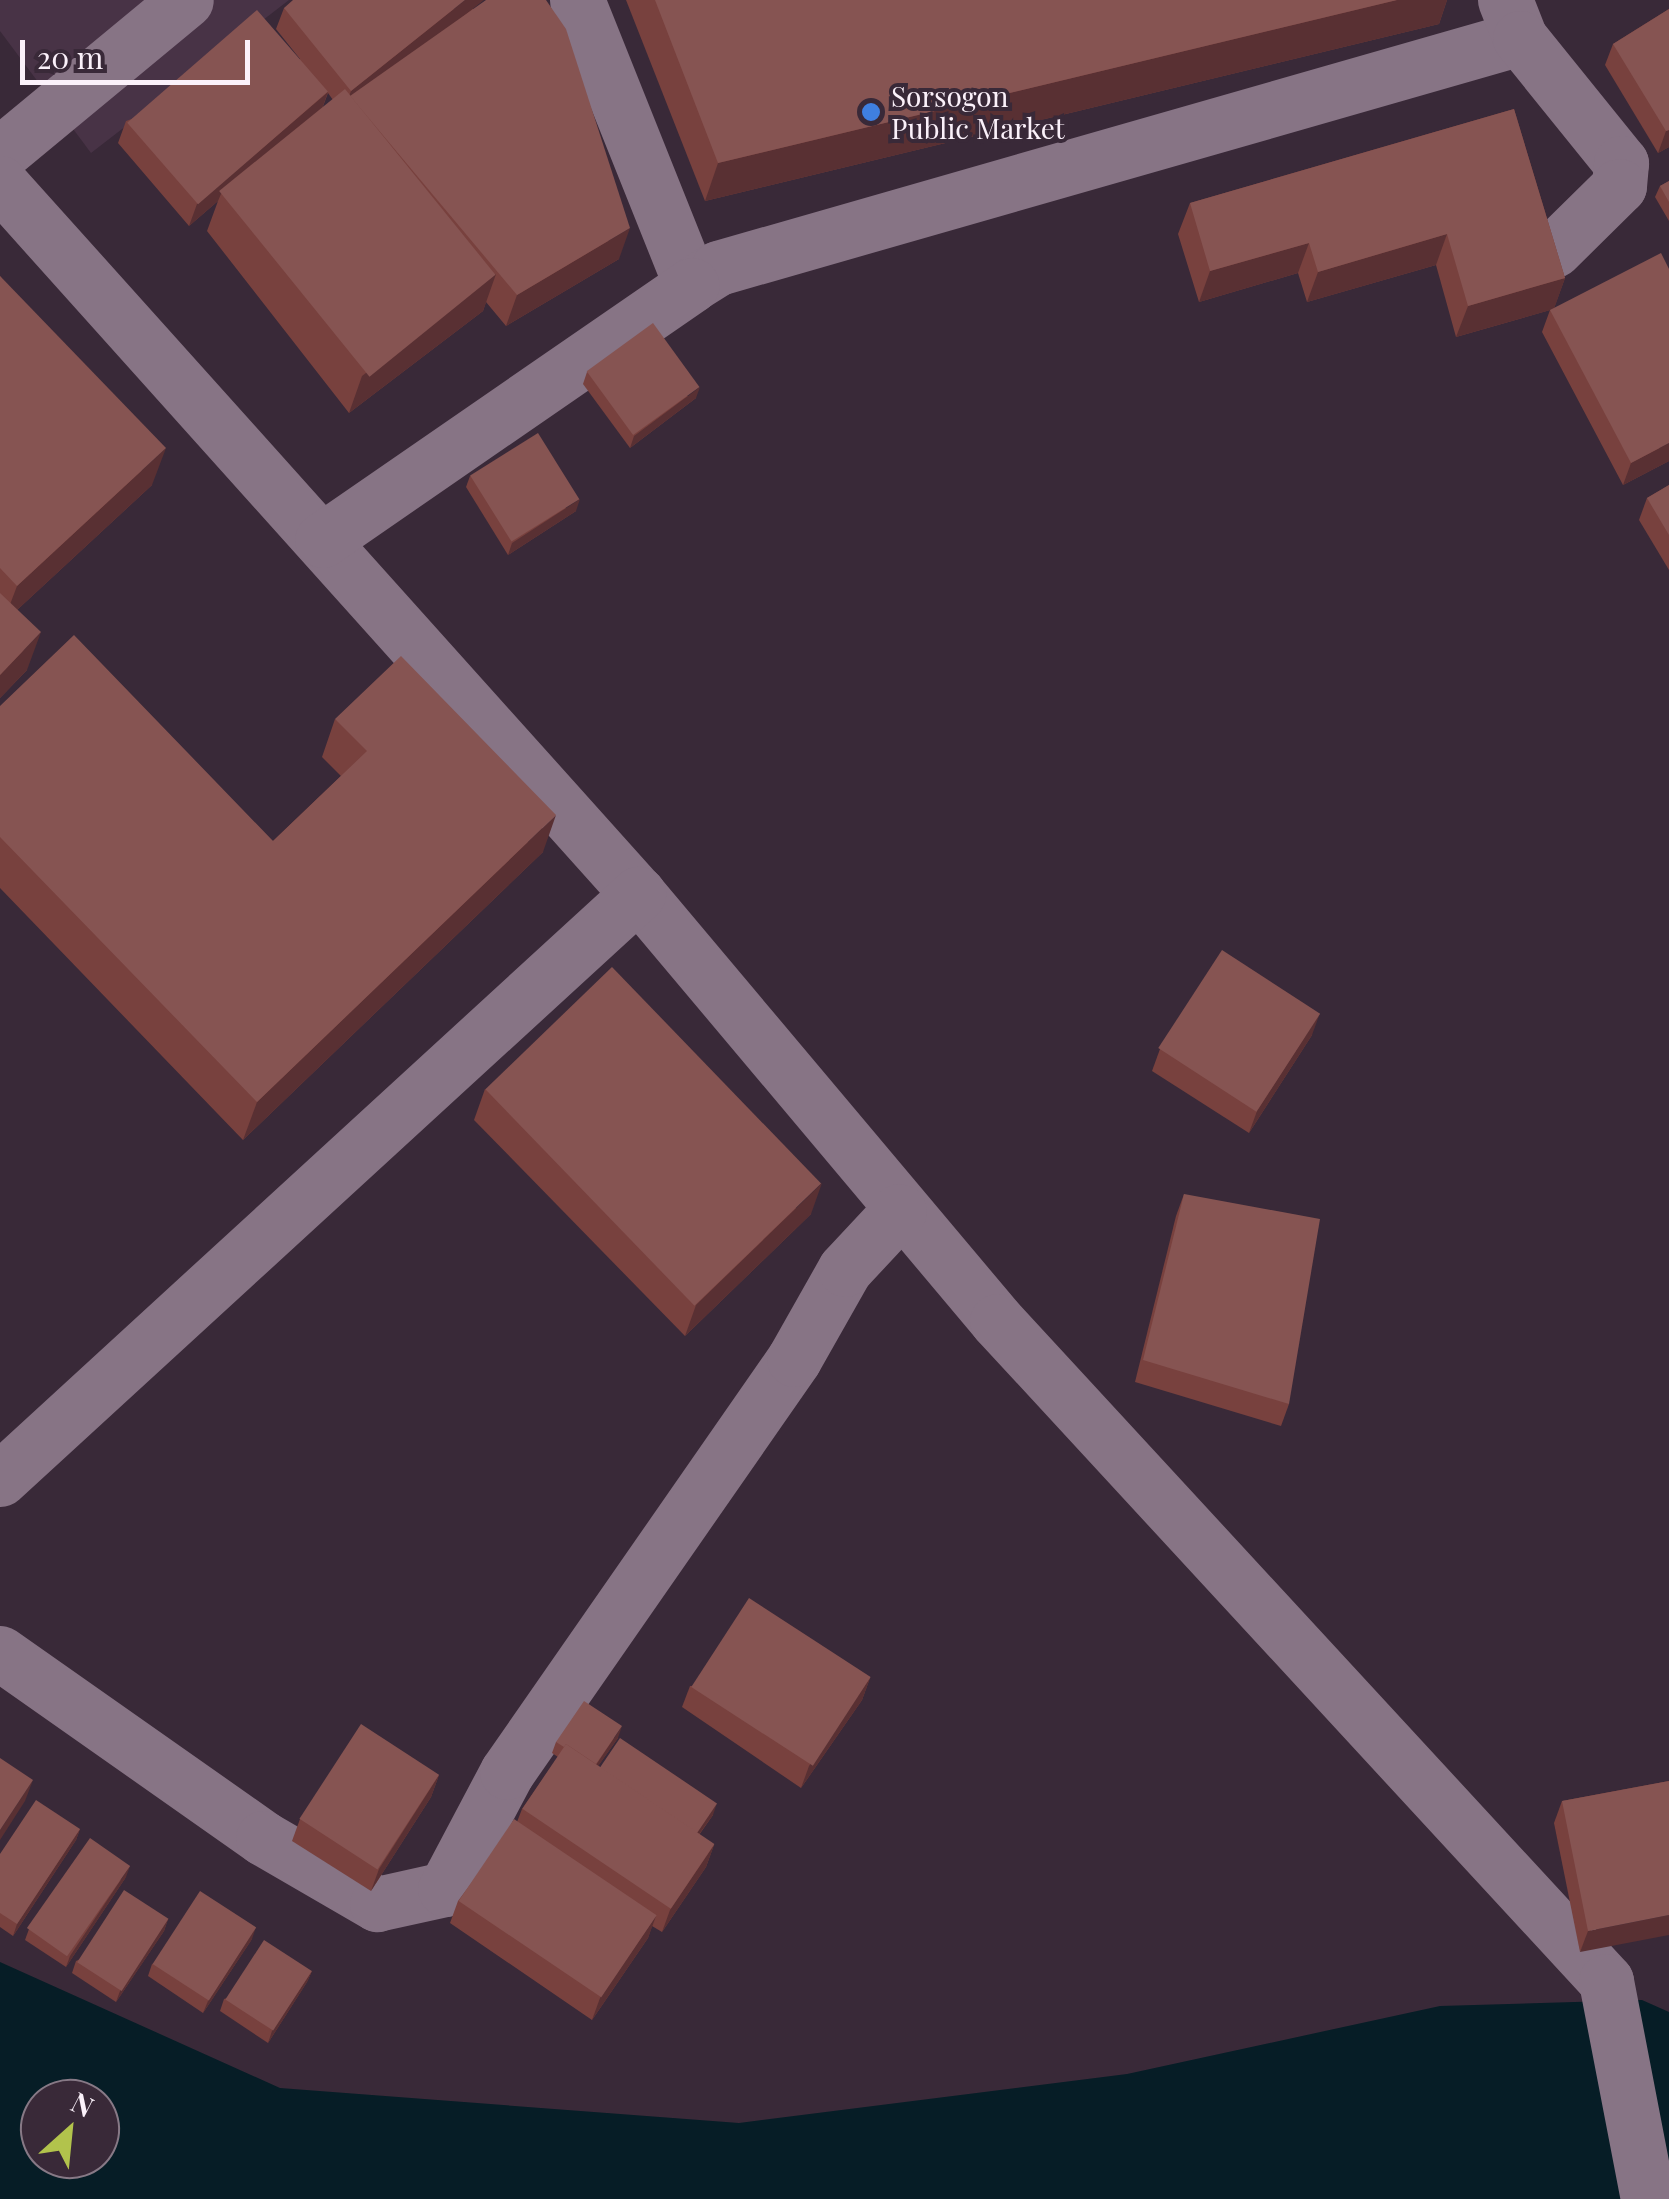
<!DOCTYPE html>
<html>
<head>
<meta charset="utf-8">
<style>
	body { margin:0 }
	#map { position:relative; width:1669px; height:2199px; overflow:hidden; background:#392938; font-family:"Playfair Display",serif }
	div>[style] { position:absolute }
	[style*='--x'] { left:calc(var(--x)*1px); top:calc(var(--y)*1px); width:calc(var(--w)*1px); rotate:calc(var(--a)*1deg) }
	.built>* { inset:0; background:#483346 }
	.water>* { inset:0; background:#061d26 }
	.minor>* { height:55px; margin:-27.5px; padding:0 27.5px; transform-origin:27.5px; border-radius:27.5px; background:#877485 }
	.wall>* { inset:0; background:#78413e }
	.shaded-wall>* { inset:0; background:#593033 }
	.building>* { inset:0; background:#865452; transform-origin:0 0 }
	.dots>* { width:28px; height:28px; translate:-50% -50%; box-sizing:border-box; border:5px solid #392938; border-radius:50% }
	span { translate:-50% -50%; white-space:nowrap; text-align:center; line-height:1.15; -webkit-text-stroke:8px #392938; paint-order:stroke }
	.poi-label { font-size:28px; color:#fbf1fa }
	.left { translate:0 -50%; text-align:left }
	.north { position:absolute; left:20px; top:2079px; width:100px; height:100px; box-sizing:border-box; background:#392938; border:2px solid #877986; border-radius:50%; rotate:27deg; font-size:28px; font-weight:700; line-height:40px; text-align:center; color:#fbf1fa }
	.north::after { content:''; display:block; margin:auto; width:35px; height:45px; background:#b2c34c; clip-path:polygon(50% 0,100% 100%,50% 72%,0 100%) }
	.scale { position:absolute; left:20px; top:40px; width:230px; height:45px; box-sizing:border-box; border:5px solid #fbf1fa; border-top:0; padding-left:12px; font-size:30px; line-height:35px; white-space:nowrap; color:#fbf1fa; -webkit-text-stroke:8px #392938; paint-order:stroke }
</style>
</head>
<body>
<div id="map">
	<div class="built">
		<i style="clip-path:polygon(0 0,289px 0,91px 153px,0 31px)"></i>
	</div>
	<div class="water">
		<i style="clip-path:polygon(evenodd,0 1962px,280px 2088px,739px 2123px,1127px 2074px,1440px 2006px,1642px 2000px,1669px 2012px,1669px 2199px,0 2199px,0 1962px,40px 2099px,100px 2099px,100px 2159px,40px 2159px,40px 2099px)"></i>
	</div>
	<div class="minor">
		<i style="--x:577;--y:0;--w:307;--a:68.2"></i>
		<i style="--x:691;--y:285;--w:32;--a:-32"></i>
		<i style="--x:718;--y:268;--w:834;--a:-16"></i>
		<i style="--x:1520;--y:38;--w:41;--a:-111.5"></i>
		<i style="--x:1520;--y:38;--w:161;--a:51.1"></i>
		<i style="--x:1621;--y:163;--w:23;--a:95"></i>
		<i style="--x:1619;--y:186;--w:91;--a:135.4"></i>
		<i style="--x:0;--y:154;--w:241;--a:-39.6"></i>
		<i style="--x:0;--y:183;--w:955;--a:48.1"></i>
		<i style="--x:638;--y:894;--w:558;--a:49.94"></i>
		<i style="--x:997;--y:1321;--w:898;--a:47.3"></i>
		<i style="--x:1606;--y:1981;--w:222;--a:79.1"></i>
		<i style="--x:322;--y:540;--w:449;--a:-34.6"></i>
		<i style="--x:0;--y:1479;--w:866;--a:-42.52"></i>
		<i style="--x:0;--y:1653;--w:322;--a:35.1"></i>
		<i style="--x:263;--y:1838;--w:132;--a:30.1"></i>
		<i style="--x:377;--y:1904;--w:70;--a:-12.4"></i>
		<i style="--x:445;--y:1889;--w:132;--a:-62.1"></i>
		<i style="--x:507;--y:1772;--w:503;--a:-55.2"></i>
		<i style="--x:794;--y:1359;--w:103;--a:-60.5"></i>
		<i style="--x:845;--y:1269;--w:79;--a:-47"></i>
	</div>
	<div class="wall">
		<i style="clip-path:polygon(626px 0,1447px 0,1439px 24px,705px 201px)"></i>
		<i style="clip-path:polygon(evenodd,284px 8px,473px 9px,619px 259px,506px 326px,486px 302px,483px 311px,349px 413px,207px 231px,218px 201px,189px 226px,118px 143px,126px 121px,300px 59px,276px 29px,284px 8px,328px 93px,333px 100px,322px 109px,328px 93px)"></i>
		<i style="clip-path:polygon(1669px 9px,1669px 147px,1658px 153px,1605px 65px,1613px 44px)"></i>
		<i style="clip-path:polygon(1514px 109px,1565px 278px,1554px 308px,1669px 461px,1623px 485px,1542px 332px,1550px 310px,1456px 337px,1436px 265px,1307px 302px,1298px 273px,1199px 302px,1178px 234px,1190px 203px)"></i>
		<i style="clip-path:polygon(1669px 181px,1669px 221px,1655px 197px,1660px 186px)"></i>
		<i style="clip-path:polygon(0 276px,152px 485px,17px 610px,27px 670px,0 698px)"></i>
		<i style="clip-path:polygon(587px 372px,696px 398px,630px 448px,583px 384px)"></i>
		<i style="clip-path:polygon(470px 476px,576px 511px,508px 555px,466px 487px)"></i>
		<i style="clip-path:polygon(1669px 485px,1669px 570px,1639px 520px,1647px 498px)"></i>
		<i style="clip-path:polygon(0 706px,273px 841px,341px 776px,322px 757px,335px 719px,543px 852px,243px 1140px,0 888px)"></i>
		<i style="clip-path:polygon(1312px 1035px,1249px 1133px,1152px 1071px,1160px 1049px)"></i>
		<i style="clip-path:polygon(485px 1089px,811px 1214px,685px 1336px,474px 1120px)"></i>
		<i style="clip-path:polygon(1184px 1194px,1289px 1404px,1281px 1426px,1135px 1382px,1176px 1216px)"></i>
		<i style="clip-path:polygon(870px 1678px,862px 1700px,801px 1788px,682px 1707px,690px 1686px)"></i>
		<i style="clip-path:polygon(618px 1738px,598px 1766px,713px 1815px,699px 1835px,714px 1845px,706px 1867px,662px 1932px,652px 1926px,648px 1938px,592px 2020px,450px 1923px,458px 1901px,517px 1822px,522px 1809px,558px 1757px,552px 1753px,556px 1742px)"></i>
		<i style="clip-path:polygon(439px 1775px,431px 1797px,371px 1891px,292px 1841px,300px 1819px)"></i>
		<i style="clip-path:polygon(1669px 1781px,1580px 1952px,1554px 1823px,1562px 1801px)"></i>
		<i style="clip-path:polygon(80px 1829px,76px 1840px,13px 1936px,0 1927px,0 1854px)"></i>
		<i style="clip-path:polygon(126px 1877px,66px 1967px,25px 1940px,29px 1929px)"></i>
		<i style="clip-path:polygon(168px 1919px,164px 1931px,116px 2002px,72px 1973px,76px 1961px)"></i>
		<i style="clip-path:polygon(252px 1939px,203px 2013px,148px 1976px,152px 1964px)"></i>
		<i style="clip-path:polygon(312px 1971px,307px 1982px,268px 2043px,220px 2011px,224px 1999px)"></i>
	</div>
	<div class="shaded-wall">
		<i style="clip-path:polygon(465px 0,484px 0,343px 112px,351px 91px)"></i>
		<i style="clip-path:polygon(1397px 0,1447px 0,1439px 24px,705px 201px,718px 163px)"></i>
		<i style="clip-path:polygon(328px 92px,320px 114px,221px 194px,218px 201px,189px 226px,197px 204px)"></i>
		<i style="clip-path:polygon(1669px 130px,1669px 147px,1658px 153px,1666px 131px)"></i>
		<i style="clip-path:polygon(630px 228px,619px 259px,506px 326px,517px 295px)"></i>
		<i style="clip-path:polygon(1447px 234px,1436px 265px,1307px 302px,1318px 272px)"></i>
		<i style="clip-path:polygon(1309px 243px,1298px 273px,1199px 302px,1210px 271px)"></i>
		<i style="clip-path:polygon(496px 274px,483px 311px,349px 413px,362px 376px)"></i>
		<i style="clip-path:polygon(1565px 278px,1554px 309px,1456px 337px,1468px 306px)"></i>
		<i style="clip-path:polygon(700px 387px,696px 398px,630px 448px,634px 436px)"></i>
		<i style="clip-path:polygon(1669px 443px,1669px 461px,1623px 485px,1631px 463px)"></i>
		<i style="clip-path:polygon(166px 448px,152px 485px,3px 623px,17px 586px)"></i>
		<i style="clip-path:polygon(580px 499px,576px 511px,508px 555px,512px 543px)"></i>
		<i style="clip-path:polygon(41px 632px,27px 670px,0 698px,0 675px)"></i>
		<i style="clip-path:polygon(556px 815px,543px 852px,243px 1140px,257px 1102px)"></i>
		<i style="clip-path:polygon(1320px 1013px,1312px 1035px,1249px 1133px,1257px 1111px)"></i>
		<i style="clip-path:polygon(822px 1183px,811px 1214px,685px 1336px,696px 1305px)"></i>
		<i style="clip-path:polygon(870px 1678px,862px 1700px,801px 1788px,809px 1766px)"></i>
		<i style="clip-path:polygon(622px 1726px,618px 1738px,589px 1779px,594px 1768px)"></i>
		<i style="clip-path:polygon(439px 1775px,431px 1797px,371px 1891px,379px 1869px)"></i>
		<i style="clip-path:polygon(33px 1780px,25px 1801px,0 1840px,0 1830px)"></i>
		<i style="clip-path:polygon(717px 1803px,713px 1815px,689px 1848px,693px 1837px)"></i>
		<i style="clip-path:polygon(80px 1829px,76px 1840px,13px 1936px,17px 1924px)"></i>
		<i style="clip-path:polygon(714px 1845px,706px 1867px,662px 1932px,670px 1910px)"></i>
		<i style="clip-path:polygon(130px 1866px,126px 1877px,66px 1967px,70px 1956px)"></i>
		<i style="clip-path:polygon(1669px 1915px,1669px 1935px,1580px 1952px,1588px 1931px)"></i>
		<i style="clip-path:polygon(656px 1916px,648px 1938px,592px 2020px,600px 1998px)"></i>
		<i style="clip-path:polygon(168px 1919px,164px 1931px,116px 2002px,120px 1991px)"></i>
		<i style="clip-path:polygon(256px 1927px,252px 1939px,203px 2013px,208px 2001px)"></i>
		<i style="clip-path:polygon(312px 1971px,307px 1982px,268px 2043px,272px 2031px)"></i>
	</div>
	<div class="building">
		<i style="clip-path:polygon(293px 0,465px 0,351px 91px,284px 8px)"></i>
		<i style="clip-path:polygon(486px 0,546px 0,566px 29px,630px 228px,517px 295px,350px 96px)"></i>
		<i style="clip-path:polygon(655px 0,1397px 0,718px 163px)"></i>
		<i style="clip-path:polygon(1669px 9px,1669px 130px,1666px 131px,1613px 44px)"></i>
		<i style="left:257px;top:10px;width:108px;height:172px;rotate:49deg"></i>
		<i style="left:345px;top:89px;width:239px;height:162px;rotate:51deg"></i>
		<i style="clip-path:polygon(1514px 109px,1565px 278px,1468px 306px,1447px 234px,1318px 272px,1309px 243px,1210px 271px,1190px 203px)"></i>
		<i style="clip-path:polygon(1669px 181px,1669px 202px,1660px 186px)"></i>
		<i style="clip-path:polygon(1661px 253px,1669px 269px,1669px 443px,1631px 463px,1550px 310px)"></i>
		<i style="clip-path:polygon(0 276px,166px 448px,17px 586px,0 568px)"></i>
		<i style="left:653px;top:323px;width:79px;height:82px;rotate:54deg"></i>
		<i style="left:538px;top:433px;width:78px;height:80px;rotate:58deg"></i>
		<i style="clip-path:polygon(1669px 485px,1669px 535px,1647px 498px)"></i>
		<i style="clip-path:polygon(0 593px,41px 632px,0 675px)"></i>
		<i style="clip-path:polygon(74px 635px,273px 841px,367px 751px,335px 719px,401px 656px,556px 815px,257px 1102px,0 837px,0 706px)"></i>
		<i style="left:1222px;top:950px;width:117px;height:117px;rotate:33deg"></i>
		<i style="left:612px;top:967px;width:301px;height:176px;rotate:46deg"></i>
		<i style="clip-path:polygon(1184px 1194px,1320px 1219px,1289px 1404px,1143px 1360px)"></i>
		<i style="left:749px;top:1598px;width:145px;height:106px;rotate:33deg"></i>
		<i style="clip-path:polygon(584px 1701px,622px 1726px,596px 1764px,566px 1744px,564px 1747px,556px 1742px)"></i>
		<i style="left:361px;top:1724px;width:93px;height:113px;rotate:33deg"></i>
		<i style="left:620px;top:1738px;width:117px;height:36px;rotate:34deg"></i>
		<i style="left:566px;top:1744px;width:179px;height:78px;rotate:34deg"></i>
		<i style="clip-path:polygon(0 1758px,33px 1780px,0 1830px)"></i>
		<i style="clip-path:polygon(1669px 1781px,1669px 1915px,1588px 1931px,1562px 1801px)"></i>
		<i style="clip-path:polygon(36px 1800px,80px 1829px,17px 1924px,0 1913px,0 1854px)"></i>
		<i style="left:514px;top:1819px;width:172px;height:99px;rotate:34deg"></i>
		<i style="left:90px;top:1838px;width:49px;height:110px;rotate:35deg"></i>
		<i style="left:124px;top:1890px;width:53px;height:86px;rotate:33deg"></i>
		<i style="left:200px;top:1891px;width:67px;height:87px;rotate:33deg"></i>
		<i style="left:264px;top:1940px;width:57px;height:71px;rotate:33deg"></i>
	</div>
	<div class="dots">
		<i style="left:871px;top:112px;background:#3f7fe0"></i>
	</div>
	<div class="poi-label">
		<span class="left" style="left:891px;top:112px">Sorsogon<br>Public Market</span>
	</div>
	<div class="north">N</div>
	<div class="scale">20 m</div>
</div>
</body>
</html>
